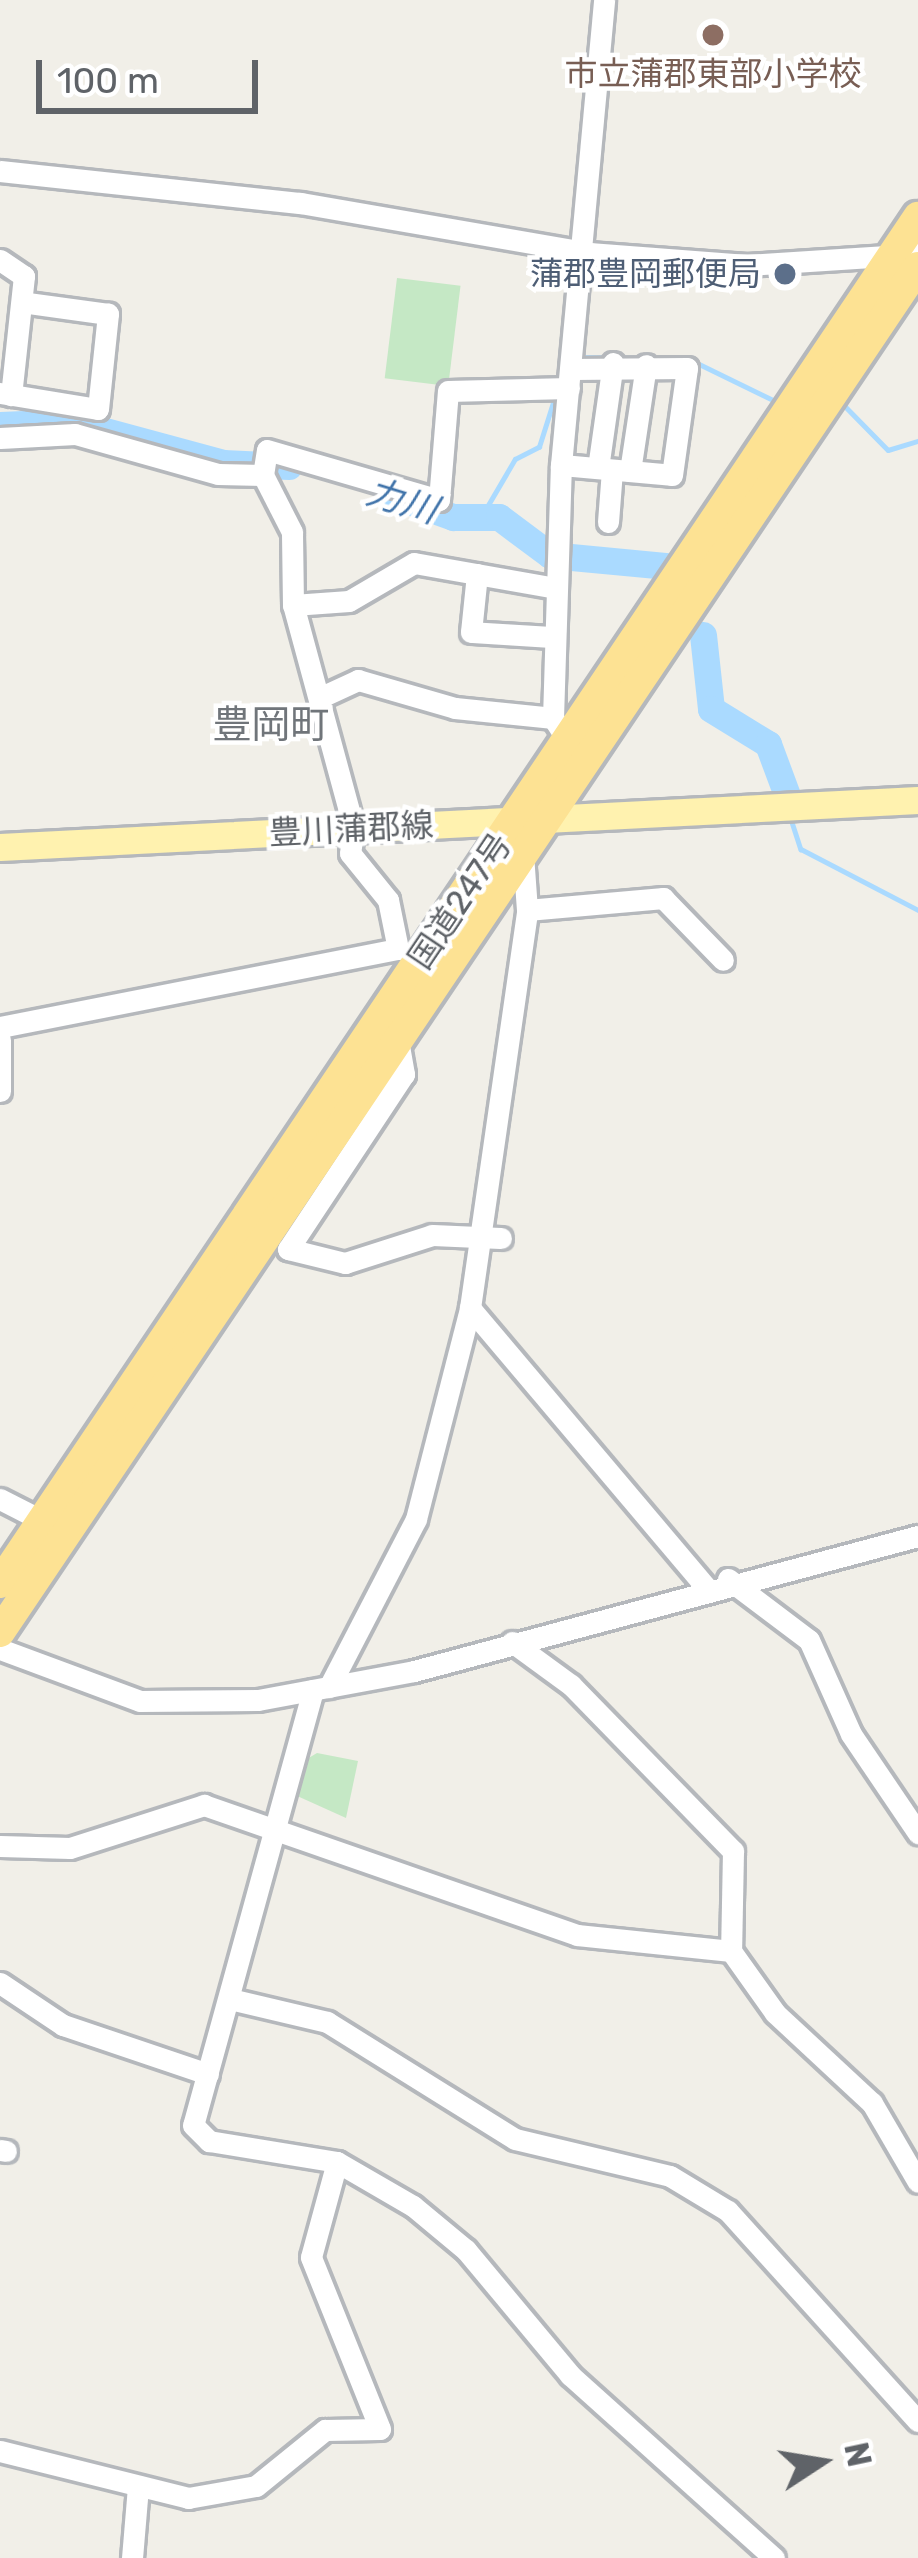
<!DOCTYPE html>
<html>
<head>
<meta charset="utf-8">
<style>
	body { margin:0 }
	#map { position:relative; width:918px; height:2558px; overflow:hidden; background:#f1efe8; font-family:Rubik,"Noto Sans JP",sans-serif }
	div>[style] { position:absolute }
	[style*='--x'] { left:calc(var(--x)*1px); top:calc(var(--y)*1px); width:calc(var(--w)*1px); rotate:calc(var(--a)*1deg) }
	.green>* { inset:0; background:#c5e8c5; transform-origin:0 0 }
	.stream>* { height:4.5px; margin:-2.25px; padding:0 2.25px; transform-origin:2.25px; border-radius:2.25px; background:#aadaff }
	.river>* { height:27px; margin:-13.5px; padding:0 13.5px; transform-origin:13.5px; border-radius:13.5px; background:#aadaff }
	.roads { filter:drop-shadow(3px 0 #b5b8bc) drop-shadow(-3px 0 #b5b8bc) drop-shadow(0 3px #b5b8bc) drop-shadow(0 -3px #b5b8bc) }
	.minor>* { height:21px; margin:-10.5px; padding:0 10.5px; transform-origin:10.5px; border-radius:10.5px; background:#fff }
	.major>* { height:27px; margin:-13.5px; padding:0 13.5px; transform-origin:13.5px; border-radius:13.5px; background:#fff2af }
	.highway>* { height:30px; margin:-15px; padding:0 15px; transform-origin:15px; border-radius:15px; background:#fde293 }
	.dots>* { width:33px; height:33px; translate:-50% -50%; box-sizing:border-box; border:6px solid #fff; border-radius:50% }
	span { translate:-50% -50%; white-space:nowrap; text-align:center; line-height:1.15; -webkit-text-stroke:9px #fff; paint-order:stroke }
	.education-label { font-size:33px; color:#785e54 }
	.service-label { font-size:33px; color:#4e5e75 }
	.right { translate:-100% -50%; text-align:right }
	.street-label { font-size:33px; color:#5f6368 }
	.water-label { font-size:36px; color:#4174aa; font-style:italic }
	.quarter-label { font-size:39px; color:#70757a }
	.north { position:absolute; left:762px; top:2402px; width:120px; height:120px; -webkit-text-stroke:9px #fff; paint-order:stroke; rotate:78deg; font-size:33px; font-weight:700; line-height:48px; text-align:center; color:#5f6368 }
	.north::after { content:''; display:block; margin:auto; width:42px; height:54px; background:#5f6368; clip-path:polygon(50% 0,100% 100%,50% 72%,0 100%) }
	.scale { position:absolute; left:36px; top:60px; width:222px; height:54px; box-sizing:border-box; border:6px solid #5f6368; border-top:0; padding-left:15px; font-size:36px; line-height:42px; white-space:nowrap; color:#5f6368; -webkit-text-stroke:9px #fff; paint-order:stroke }
</style>
</head>
<body>
<div id="map">
	<div class="green">
		<i style="left:397px;top:278px;width:64px;height:101px;rotate:7deg"></i>
		<i style="clip-path:polygon(317px 1753px,358px 1761px,346px 1818px,295px 1795px,302px 1762px)"></i>
	</div>
	<div class="stream">
		<i style="--x:576;--y:357;--w:90;--a:0.6"></i>
		<i style="--x:689;--y:359;--w:96;--a:26"></i>
		<i style="--x:843;--y:404;--w:64;--a:45.6"></i>
		<i style="--x:888;--y:450;--w:31;--a:-17"></i>
		<i style="--x:484;--y:512;--w:61;--a:-59.7"></i>
		<i style="--x:515;--y:459;--w:27;--a:-27"></i>
		<i style="--x:539;--y:447;--w:57;--a:-72.5"></i>
		<i style="--x:790;--y:816;--w:35;--a:72"></i>
		<i style="--x:801;--y:849;--w:132;--a:27.5"></i>
	</div>
	<div class="river">
		<i style="--x:0;--y:425;--w:72;--a:-2.4"></i>
		<i style="--x:72;--y:422;--w:156;--a:15.2"></i>
		<i style="--x:223;--y:463;--w:66;--a:2.6"></i>
		<i style="--x:395;--y:496;--w:62;--a:19.9"></i>
		<i style="--x:453;--y:517;--w:46;--a:0"></i>
		<i style="--x:499;--y:517;--w:64;--a:36.7"></i>
		<i style="--x:550;--y:555;--w:118;--a:5.4"></i>
		<i style="--x:703;--y:635;--w:74;--a:83.8"></i>
		<i style="--x:711;--y:709;--w:67;--a:31.6"></i>
		<i style="--x:768;--y:744;--w:54;--a:69.6"></i>
	</div>
	<div class="roads">
		<div class="minor">
			<i style="--x:0;--y:171;--w:302;--a:6.1"></i>
			<i style="--x:300;--y:203;--w:293;--a:9.8"></i>
			<i style="--x:589;--y:253;--w:158;--a:4.3"></i>
			<i style="--x:747;--y:265;--w:171;--a:-3.7"></i>
			<i style="--x:0;--y:260;--w:29;--a:34"></i>
			<i style="--x:24;--y:276;--w:120;--a:96.2"></i>
			<i style="--x:0;--y:393;--w:99;--a:9.3"></i>
			<i style="--x:98;--y:409;--w:96;--a:-84"></i>
			<i style="--x:108;--y:314;--w:87;--a:-172.1"></i>
			<i style="--x:0;--y:438;--w:75;--a:-3.1"></i>
			<i style="--x:75;--y:434;--w:148;--a:15.6"></i>
			<i style="--x:218;--y:474;--w:45;--a:1.3"></i>
			<i style="--x:263;--y:475;--w:25;--a:-81"></i>
			<i style="--x:267;--y:450;--w:179;--a:16.2"></i>
			<i style="--x:439;--y:500;--w:109;--a:-85.3"></i>
			<i style="--x:448;--y:391;--w:121;--a:-1.4"></i>
			<i style="--x:561;--y:465;--w:111;--a:5.1"></i>
			<i style="--x:672;--y:475;--w:108;--a:-82"></i>
			<i style="--x:687;--y:368;--w:115;--a:179.5"></i>
			<i style="--x:598;--y:468;--w:106;--a:-81.9"></i>
			<i style="--x:630;--y:471;--w:107;--a:-81.4"></i>
			<i style="--x:608;--y:522;--w:52;--a:-85.6"></i>
			<i style="--x:477;--y:574;--w:58;--a:95.9"></i>
			<i style="--x:471;--y:632;--w:82;--a:3.5"></i>
			<i style="--x:293;--y:605;--w:56;--a:-4.1"></i>
			<i style="--x:349;--y:601;--w:75;--a:-30.3"></i>
			<i style="--x:414;--y:563;--w:144;--a:10"></i>
			<i style="--x:319;--y:698;--w:43;--a:-24.8"></i>
			<i style="--x:358;--y:680;--w:101;--a:16.1"></i>
			<i style="--x:455;--y:708;--w:99;--a:5.8"></i>
			<i style="--x:566;--y:738;--w:24;--a:-123"></i>
			<i style="--x:553;--y:718;--w:253;--a:-88.2"></i>
			<i style="--x:561;--y:465;--w:467;--a:-84.7"></i>
			<i style="--x:527;--y:910;--w:137;--a:-5"></i>
			<i style="--x:663;--y:898;--w:86;--a:45.9"></i>
			<i style="--x:0;--y:1027;--w:406;--a:-11.1"></i>
			<i style="--x:398;--y:949;--w:50;--a:-101.5"></i>
			<i style="--x:388;--y:900;--w:60;--a:-129"></i>
			<i style="--x:350;--y:853;--w:24;--a:-81"></i>
			<i style="--x:354;--y:829;--w:232;--a:-105.2"></i>
			<i style="--x:293;--y:605;--w:73;--a:-90.8"></i>
			<i style="--x:292;--y:532;--w:64;--a:-117"></i>
			<i style="--x:0;--y:1040;--w:51;--a:90"></i>
			<i style="--x:398;--y:1040;--w:35;--a:80"></i>
			<i style="--x:404;--y:1074;--w:210;--a:123.5"></i>
			<i style="--x:288;--y:1249;--w:59;--a:13.8"></i>
			<i style="--x:345;--y:1263;--w:91;--a:-17.8"></i>
			<i style="--x:432;--y:1235;--w:69;--a:2.5"></i>
			<i style="--x:470;--y:1308;--w:364;--a:49.8"></i>
			<i style="--x:0;--y:1499;--w:48;--a:27.1"></i>
			<i style="--x:728;--y:1579;--w:101;--a:37"></i>
			<i style="--x:809;--y:1640;--w:103;--a:65.9"></i>
			<i style="--x:851;--y:1734;--w:120;--a:55.9"></i>
			<i style="--x:512;--y:1642;--w:73;--a:36.1"></i>
			<i style="--x:571;--y:1685;--w:232;--a:45.7"></i>
			<i style="--x:733;--y:1851;--w:100;--a:91.1"></i>
			<i style="--x:0;--y:1649;--w:149;--a:20.4"></i>
			<i style="--x:140;--y:1701;--w:118;--a:-0.5"></i>
			<i style="--x:258;--y:1700;--w:159;--a:-10.5"></i>
			<i style="--x:414;--y:1671;--w:522;--a:-15"></i>
			<i style="--x:329;--y:1687;--w:189;--a:-62.6"></i>
			<i style="--x:416;--y:1519;--w:218;--a:-75.6"></i>
			<i style="--x:470;--y:1308;--w:402;--a:-81.8"></i>
			<i style="--x:527;--y:910;--w:56;--a:-94.1"></i>
			<i style="--x:313;--y:1690;--w:451;--a:105.4"></i>
			<i style="--x:193;--y:2125;--w:23;--a:45"></i>
			<i style="--x:209;--y:2141;--w:130;--a:9.3"></i>
			<i style="--x:337;--y:2162;--w:88;--a:30.1"></i>
			<i style="--x:413;--y:2206;--w:69;--a:39.7"></i>
			<i style="--x:466;--y:2250;--w:163;--a:50.2"></i>
			<i style="--x:570;--y:2375;--w:274;--a:41.9"></i>
			<i style="--x:0;--y:1846;--w:70;--a:1.6"></i>
			<i style="--x:70;--y:1848;--w:141;--a:-17.8"></i>
			<i style="--x:204;--y:1805;--w:395;--a:19.2"></i>
			<i style="--x:577;--y:1935;--w:155;--a:5.9"></i>
			<i style="--x:731;--y:1951;--w:76;--a:54.6"></i>
			<i style="--x:775;--y:2013;--w:132;--a:42.9"></i>
			<i style="--x:872;--y:2103;--w:91;--a:59.8"></i>
			<i style="--x:0;--y:1983;--w:76;--a:33.7"></i>
			<i style="--x:63;--y:2025;--w:153;--a:18.7"></i>
			<i style="--x:230;--y:1999;--w:100;--a:13.3"></i>
			<i style="--x:327;--y:2022;--w:221;--a:31.9"></i>
			<i style="--x:515;--y:2139;--w:159;--a:13.4"></i>
			<i style="--x:670;--y:2176;--w:68;--a:31.1"></i>
			<i style="--x:728;--y:2211;--w:283;--a:47.9"></i>
			<i style="--x:0;--y:2150;--w:6;--a:9"></i>
			<i style="--x:0;--y:2451;--w:194;--a:14"></i>
			<i style="--x:188;--y:2498;--w:69;--a:-10"></i>
			<i style="--x:256;--y:2486;--w:89;--a:-39.1"></i>
			<i style="--x:325;--y:2430;--w:55;--a:-1"></i>
			<i style="--x:380;--y:2429;--w:185;--a:-111.9"></i>
			<i style="--x:311;--y:2257;--w:98;--a:-74.7"></i>
			<i style="--x:132;--y:2558;--w:72;--a:-85.2"></i>
		</div>
		<div class="major">
			<i style="--x:0;--y:847;--w:919;--a:-2.93"></i>
		</div>
		<div class="highway">
			<i style="--x:0;--y:1583;--w:1646;--a:-56.1"></i>
			<i style="--x:0;--y:1632;--w:1645;--a:-56.08"></i>
		</div>
	</div>
	<div class="dots">
		<i style="left:713px;top:35px;background:#8d6e63"></i>
		<i style="left:785px;top:274px;background:#5c6f8a"></i>
	</div>
	<div class="education-label">
		<span style="left:713px;top:74px">市立蒲郡東部小学校</span>
	</div>
	<div class="service-label">
		<span class="right" style="left:761px;top:274px">蒲郡豊岡郵便局</span>
	</div>
	<div class="street-label">
		<span style="left:351px;top:829px;rotate:-3deg">豊川蒲郡線</span>
		<span style="left:460px;top:901px;rotate:-56deg">国道247号</span>
	</div>
	<div class="water-label">
		<span style="left:402px;top:501px;rotate:17deg">力川</span>
	</div>
	<div class="quarter-label">
		<span style="left:271px;top:725px">豊岡町</span>
	</div>
	<div class="north">N</div>
	<div class="scale">100 m</div>
</div>
</body>
</html>
